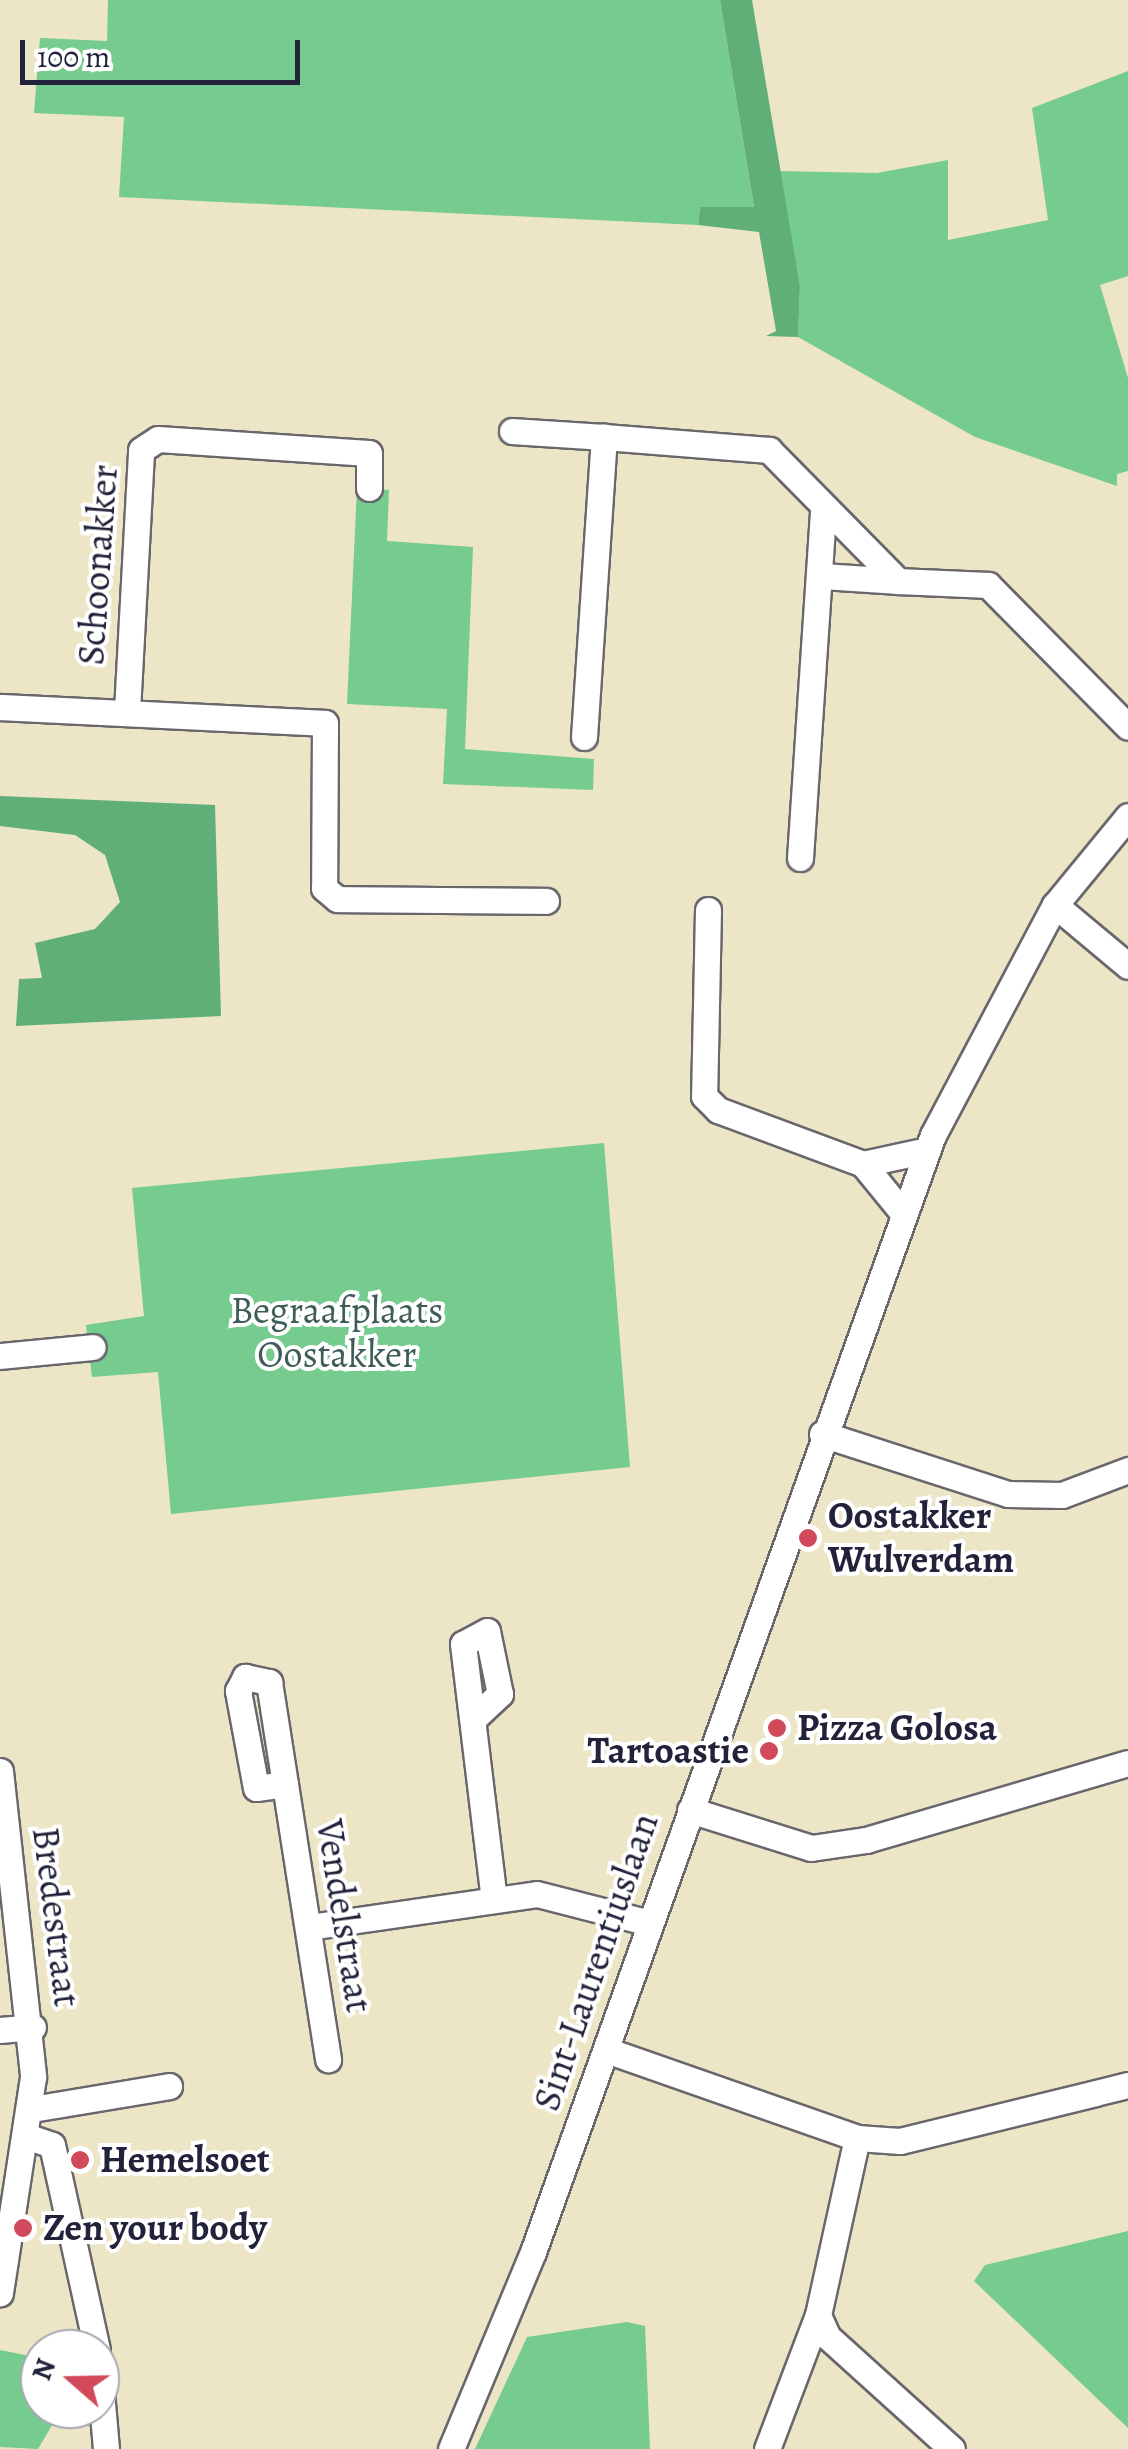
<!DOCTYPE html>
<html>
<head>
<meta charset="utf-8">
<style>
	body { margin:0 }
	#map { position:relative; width:1128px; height:2449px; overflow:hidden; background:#ece5c6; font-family:Alegreya,serif }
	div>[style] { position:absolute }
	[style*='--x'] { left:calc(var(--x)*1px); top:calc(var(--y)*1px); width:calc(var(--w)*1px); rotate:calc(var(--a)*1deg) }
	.green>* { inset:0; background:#76cb8e }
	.forest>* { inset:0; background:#60af79 }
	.roads { filter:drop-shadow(2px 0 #69666c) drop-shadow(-2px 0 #69666c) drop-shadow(0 2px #69666c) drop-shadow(0 -2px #69666c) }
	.minor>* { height:25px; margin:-12.5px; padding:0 12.5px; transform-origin:12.5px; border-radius:12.5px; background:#fff }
	.dots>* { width:28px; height:28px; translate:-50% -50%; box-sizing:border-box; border:5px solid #fff; border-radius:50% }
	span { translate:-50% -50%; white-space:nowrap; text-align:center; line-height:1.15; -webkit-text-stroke:8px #fff; paint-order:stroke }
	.street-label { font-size:38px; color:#22223b }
	.park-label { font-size:38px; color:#3f5d58 }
	.poi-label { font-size:38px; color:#22223b; font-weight:700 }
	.left { translate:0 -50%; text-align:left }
	.right { translate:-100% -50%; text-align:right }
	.north { position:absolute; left:20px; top:2329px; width:100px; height:100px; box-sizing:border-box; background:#fff; border:2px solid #a7a7b1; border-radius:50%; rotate:290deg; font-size:28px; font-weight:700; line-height:40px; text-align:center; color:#22223b }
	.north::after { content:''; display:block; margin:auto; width:35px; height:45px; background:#d1495b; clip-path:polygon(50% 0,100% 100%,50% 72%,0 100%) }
	.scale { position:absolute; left:20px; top:40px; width:280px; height:45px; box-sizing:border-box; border:5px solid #22223b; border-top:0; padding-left:12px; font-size:30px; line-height:35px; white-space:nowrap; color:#22223b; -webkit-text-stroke:8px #fff; paint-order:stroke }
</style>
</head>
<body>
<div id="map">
	<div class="green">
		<i style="clip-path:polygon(108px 0,720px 0,754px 208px,700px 207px,698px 225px,119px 197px,124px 117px,34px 113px,40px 38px,107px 41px)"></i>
		<i style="clip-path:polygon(1128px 71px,1128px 276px,1100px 285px,1128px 378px,1128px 471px,1117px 474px,1117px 486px,975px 437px,798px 337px,800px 287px,777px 171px,877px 173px,948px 160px,948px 240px,1048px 220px,1032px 108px)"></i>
		<i style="clip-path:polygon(357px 487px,389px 490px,387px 541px,473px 547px,465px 749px,594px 759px,593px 790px,443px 784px,447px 709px,347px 704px)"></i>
		<i style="clip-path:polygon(604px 1143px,630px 1467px,171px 1514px,158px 1372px,92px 1377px,86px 1325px,144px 1316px,132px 1188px)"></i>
		<i style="clip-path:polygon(1128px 2231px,1128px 2428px,974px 2281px,985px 2265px)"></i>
		<i style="clip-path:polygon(627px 2322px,645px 2326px,650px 2449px,475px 2449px,527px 2337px)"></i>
		<i style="clip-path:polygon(0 2350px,40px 2358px,40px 2409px,90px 2409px,91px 2427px,57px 2417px,38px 2449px,0 2447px)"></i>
	</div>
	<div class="forest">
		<i style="clip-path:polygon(720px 0,752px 0,800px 287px,798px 337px,766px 336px,776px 331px,759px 232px,698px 225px,700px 207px,754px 207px)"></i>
		<i style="clip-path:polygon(0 796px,215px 805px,221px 1016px,16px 1026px,19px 979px,42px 978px,35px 943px,95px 929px,120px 902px,105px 855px,75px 835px,0 826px)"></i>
	</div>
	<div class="roads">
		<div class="minor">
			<i style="--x:512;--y:431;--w:92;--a:3.7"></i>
			<i style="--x:823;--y:576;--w:75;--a:3.8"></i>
			<i style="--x:0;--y:707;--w:325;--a:2.8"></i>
			<i style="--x:325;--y:723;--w:165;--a:90.3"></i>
			<i style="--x:324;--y:888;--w:17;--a:40"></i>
			<i style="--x:337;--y:899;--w:209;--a:0.5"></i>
			<i style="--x:127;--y:711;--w:261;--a:-86.9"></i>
			<i style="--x:141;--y:450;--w:20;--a:-33"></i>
			<i style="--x:158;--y:439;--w:211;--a:3.8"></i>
			<i style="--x:369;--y:453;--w:35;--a:90"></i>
			<i style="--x:584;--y:737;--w:301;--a:-86.2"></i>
			<i style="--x:604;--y:437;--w:166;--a:4.5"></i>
			<i style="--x:769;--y:450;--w:184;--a:45.4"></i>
			<i style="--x:898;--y:581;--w:90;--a:2.5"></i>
			<i style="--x:988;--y:585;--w:199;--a:45.4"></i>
			<i style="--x:800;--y:858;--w:349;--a:-86.2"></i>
			<i style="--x:1055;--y:905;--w:95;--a:39.9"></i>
			<i style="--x:708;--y:910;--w:186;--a:91.2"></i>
			<i style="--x:704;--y:1096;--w:20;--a:45"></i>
			<i style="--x:718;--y:1110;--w:155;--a:20.4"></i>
			<i style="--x:863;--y:1164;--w:63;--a:50.8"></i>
			<i style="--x:863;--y:1164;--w:66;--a:-12.3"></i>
			<i style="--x:0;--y:1356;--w:93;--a:-5.5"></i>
			<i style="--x:822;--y:1434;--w:195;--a:17.9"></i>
			<i style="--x:1008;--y:1494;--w:54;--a:1.1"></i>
			<i style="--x:1062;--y:1495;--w:71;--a:-20.7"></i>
			<i style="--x:473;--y:1719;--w:37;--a:-43"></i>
			<i style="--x:500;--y:1694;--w:64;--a:-101.7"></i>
			<i style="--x:487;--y:1631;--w:27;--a:152"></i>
			<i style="--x:463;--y:1644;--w:257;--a:83.1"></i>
			<i style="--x:0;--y:1771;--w:308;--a:83.8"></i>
			<i style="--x:33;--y:2077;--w:219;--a:98.7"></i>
			<i style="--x:285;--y:1784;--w:29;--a:172"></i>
			<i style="--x:256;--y:1788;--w:99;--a:-100.5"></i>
			<i style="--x:238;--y:1691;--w:16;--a:-63"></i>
			<i style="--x:245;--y:1677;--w:25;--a:12"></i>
			<i style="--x:269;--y:1682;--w:382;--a:81.1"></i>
			<i style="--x:690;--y:1810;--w:127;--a:17.4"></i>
			<i style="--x:811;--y:1848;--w:56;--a:-8.3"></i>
			<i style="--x:866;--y:1840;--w:273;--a:-16.4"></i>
			<i style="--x:309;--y:1927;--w:230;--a:-8.2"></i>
			<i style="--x:537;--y:1894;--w:117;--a:14.4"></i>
			<i style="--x:0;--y:2030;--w:33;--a:-5"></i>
			<i style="--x:606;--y:2050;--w:266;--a:19.3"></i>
			<i style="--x:857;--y:2138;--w:43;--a:4"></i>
			<i style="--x:900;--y:2141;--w:235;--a:-13.8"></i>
			<i style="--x:32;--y:2109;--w:139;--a:-9.5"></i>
			<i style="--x:29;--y:2137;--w:24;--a:19"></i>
			<i style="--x:52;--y:2145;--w:209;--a:77.6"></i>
			<i style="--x:818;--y:2315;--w:24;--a:66"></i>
			<i style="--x:828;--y:2337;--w:167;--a:42.1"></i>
			<i style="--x:100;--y:2380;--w:69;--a:85"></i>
			<i style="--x:451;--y:2449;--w:213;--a:-67.4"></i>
			<i style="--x:533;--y:2252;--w:1186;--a:-70.3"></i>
			<i style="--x:933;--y:1135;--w:260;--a:-62.1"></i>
			<i style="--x:1055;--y:905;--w:115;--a:-50.6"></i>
			<i style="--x:767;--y:2449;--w:143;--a:-69.2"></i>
			<i style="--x:818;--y:2315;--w:181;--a:-77.6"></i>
		</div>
	</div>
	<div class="dots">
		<i style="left:808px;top:1538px;background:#d1495b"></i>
		<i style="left:777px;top:1728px;background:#d1495b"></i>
		<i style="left:769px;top:1751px;background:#d1495b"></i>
		<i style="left:80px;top:2160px;background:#d1495b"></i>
		<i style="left:23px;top:2228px;background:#d1495b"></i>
	</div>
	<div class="street-label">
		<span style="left:98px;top:565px;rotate:-86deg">Schoonakker</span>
		<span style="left:344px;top:1916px;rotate:81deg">Vendelstraat</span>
		<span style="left:56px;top:1917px;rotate:83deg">Bredestraat</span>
		<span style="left:596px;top:1962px;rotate:-71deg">Sint-Laurentiuslaan</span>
	</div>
	<div class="park-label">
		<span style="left:337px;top:1333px">Begraafplaats<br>Oostakker</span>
	</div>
	<div class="poi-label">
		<span class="left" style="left:828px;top:1538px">Oostakker<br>Wulverdam</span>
		<span class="left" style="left:797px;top:1728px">Pizza Golosa</span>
		<span class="right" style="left:749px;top:1751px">Tartoastie</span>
		<span class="left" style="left:100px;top:2160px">Hemelsoet</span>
		<span class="left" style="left:43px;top:2228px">Zen your body</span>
	</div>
	<div class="north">N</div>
	<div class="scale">100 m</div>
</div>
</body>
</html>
